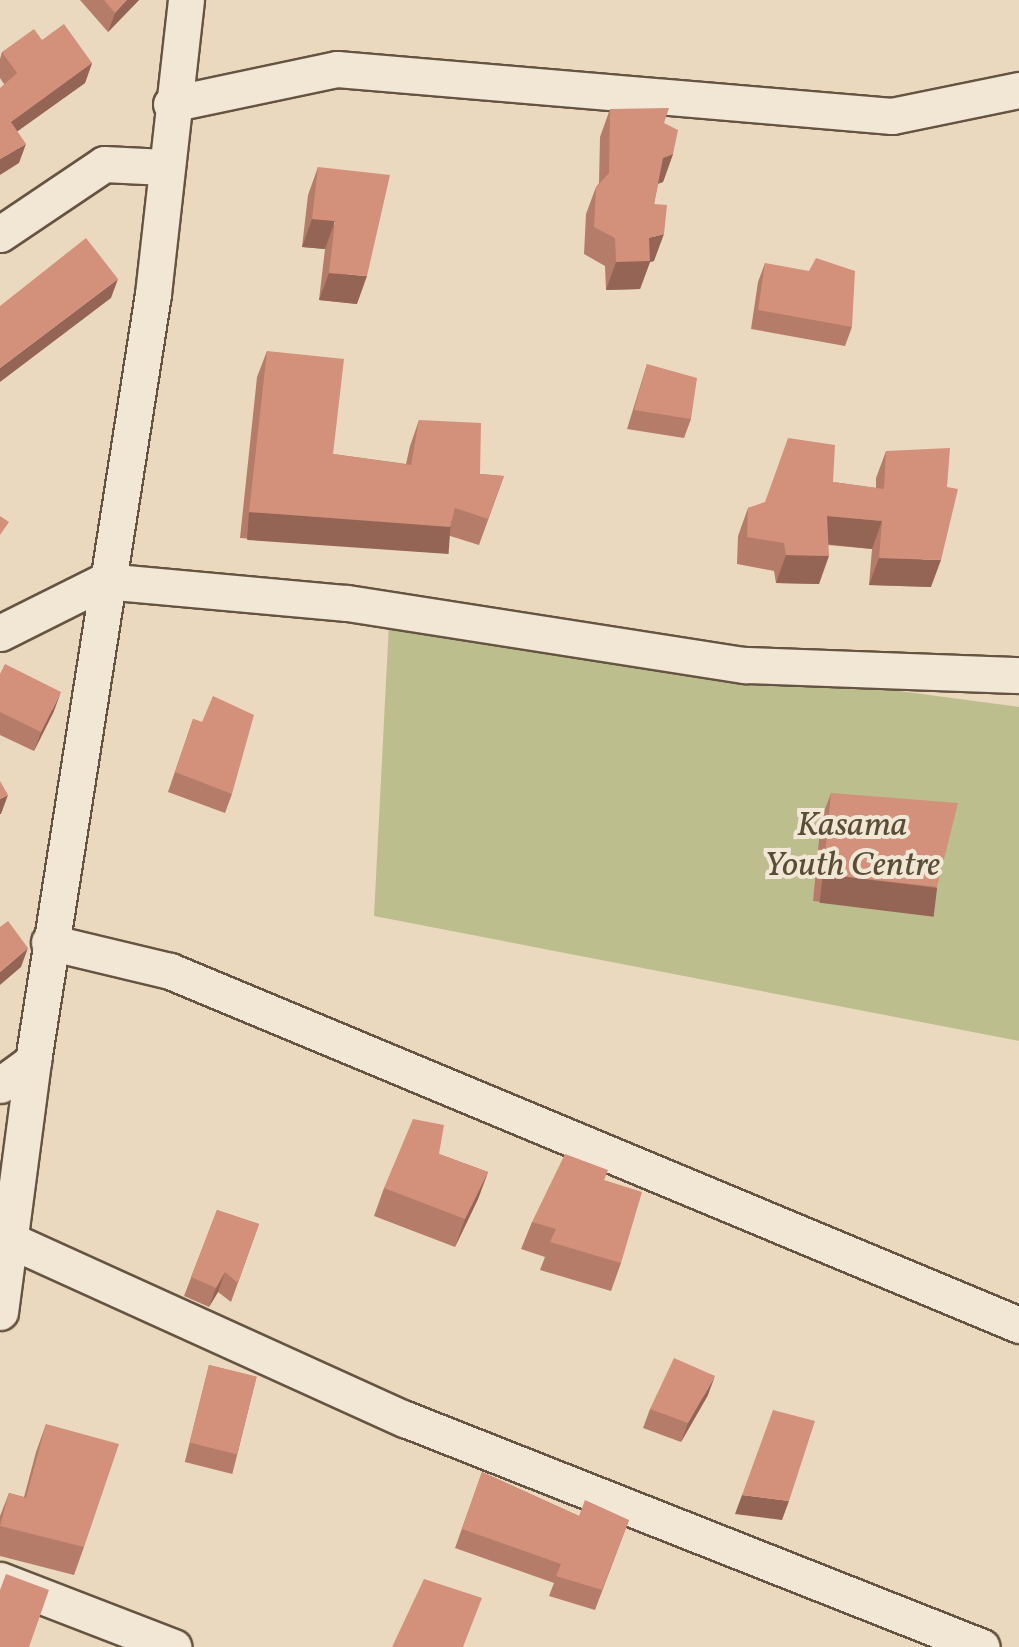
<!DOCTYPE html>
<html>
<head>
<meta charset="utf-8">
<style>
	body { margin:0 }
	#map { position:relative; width:1019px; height:1647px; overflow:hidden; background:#ebd9bf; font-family:Vollkorn,serif }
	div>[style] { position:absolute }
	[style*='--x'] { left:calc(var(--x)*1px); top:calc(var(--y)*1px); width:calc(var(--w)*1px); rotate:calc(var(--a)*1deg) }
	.green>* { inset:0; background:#bdbe8e }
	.roads { filter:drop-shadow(2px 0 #655441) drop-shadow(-2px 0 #655441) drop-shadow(0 2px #655441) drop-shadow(0 -2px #655441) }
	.minor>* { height:35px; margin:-17.5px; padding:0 17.5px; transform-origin:17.5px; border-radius:17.5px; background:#f2e6d5 }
	.wall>* { inset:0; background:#b57c69; transform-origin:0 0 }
	.shaded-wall>* { inset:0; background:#946555; transform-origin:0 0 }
	.building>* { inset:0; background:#d3907a; transform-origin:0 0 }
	span { translate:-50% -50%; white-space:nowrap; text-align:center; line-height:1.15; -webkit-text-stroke:8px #f2e6d5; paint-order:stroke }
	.park-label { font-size:35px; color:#594e35; font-style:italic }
</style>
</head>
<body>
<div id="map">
	<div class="green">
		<i style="clip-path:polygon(389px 623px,1019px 707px,1019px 1041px,374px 916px)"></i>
	</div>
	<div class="roads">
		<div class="minor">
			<i style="--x:171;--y:104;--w:170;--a:-11.9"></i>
			<i style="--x:337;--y:69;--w:557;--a:4.84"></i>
			<i style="--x:892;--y:116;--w:130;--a:-11.6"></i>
			<i style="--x:0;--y:234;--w:125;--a:-33.9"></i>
			<i style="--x:104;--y:164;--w:61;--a:2.8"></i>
			<i style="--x:0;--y:633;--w:116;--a:-26.6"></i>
			<i style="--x:104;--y:581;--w:244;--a:5.2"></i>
			<i style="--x:347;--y:603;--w:403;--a:8.9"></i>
			<i style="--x:745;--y:665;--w:274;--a:2.1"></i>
			<i style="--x:49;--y:942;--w:124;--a:13.5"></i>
			<i style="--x:170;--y:971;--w:920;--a:22.63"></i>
			<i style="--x:0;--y:1085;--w:41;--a:-36"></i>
			<i style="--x:33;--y:1061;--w:776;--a:-81.11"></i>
			<i style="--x:153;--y:294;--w:296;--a:-83.6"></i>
			<i style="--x:14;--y:1242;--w:429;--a:24.4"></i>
			<i style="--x:405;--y:1419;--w:620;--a:21.56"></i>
			<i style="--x:0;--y:1312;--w:253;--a:-82.5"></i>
			<i style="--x:0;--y:1580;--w:186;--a:21.1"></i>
		</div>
	</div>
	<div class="wall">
		<i style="clip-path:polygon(80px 0,139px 0,108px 32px)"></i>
		<i style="clip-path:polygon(42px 40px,92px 63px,85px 83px,17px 131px,19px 163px,4px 84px,0 78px,0 59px,2px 52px)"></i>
		<i style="clip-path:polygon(610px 109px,664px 123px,673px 154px,663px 182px,658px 184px,654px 204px,654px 261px,650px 262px,640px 289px,606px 290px,605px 266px,584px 254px,586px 214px,596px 187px,599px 183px,600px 137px)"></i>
		<i style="clip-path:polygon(318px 167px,357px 304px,319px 300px,325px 249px,302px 247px,308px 195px)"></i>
		<i style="clip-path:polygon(765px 263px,852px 327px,845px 346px,751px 329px,758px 282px)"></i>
		<i style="clip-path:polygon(267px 351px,333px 454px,406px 464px,410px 446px,419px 420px,480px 474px,504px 476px,479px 545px,447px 535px,441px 553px,240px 538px,257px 377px)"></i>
		<i style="clip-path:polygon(647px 364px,691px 419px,684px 438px,627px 429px)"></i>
		<i style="clip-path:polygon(886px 451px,931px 587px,869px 585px,872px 549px,828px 545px,819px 584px,776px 583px,774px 571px,737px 564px,738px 536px,748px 508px,833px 482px,876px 488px,876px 478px)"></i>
		<i style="clip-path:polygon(0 674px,54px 711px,34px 751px,0 735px)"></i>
		<i style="clip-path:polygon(193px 719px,202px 722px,232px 794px,225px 813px,168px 792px)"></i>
		<i style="clip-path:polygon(831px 793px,937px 887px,927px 914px,813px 901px,821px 820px)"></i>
		<i style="clip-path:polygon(439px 1154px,488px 1172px,478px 1199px,455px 1247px,374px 1216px,384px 1188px)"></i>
		<i style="clip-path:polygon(604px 1180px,621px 1263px,611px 1291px,540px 1270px,545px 1257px,521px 1249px,532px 1222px)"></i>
		<i style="clip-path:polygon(217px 1210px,259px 1224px,231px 1302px,218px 1292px,209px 1307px,184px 1296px)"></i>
		<i style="left:209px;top:1365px;width:49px;height:100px;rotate:14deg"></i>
		<i style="clip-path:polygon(708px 1395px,681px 1442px,643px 1428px,650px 1409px)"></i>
		<i style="clip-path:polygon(46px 1424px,84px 1547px,74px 1575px,0 1556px,0 1516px,9px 1493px,24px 1497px,36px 1452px)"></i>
		<i style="clip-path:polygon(482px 1472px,579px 1516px,629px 1520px,595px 1610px,549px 1596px,554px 1583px,455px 1548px)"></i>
	</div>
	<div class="shaded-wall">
		<i style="clip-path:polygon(127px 0,139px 0,108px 32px,115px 13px)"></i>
		<i style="clip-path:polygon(92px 63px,85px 83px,4px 141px,11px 122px)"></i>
		<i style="clip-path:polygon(26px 144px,19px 163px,0 175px,0 159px)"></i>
		<i style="clip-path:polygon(673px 154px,663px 182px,653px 185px,663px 158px)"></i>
		<i style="clip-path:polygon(312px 219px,335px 221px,325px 249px,302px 247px)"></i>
		<i style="clip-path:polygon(664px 234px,654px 261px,650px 262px,640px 289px,606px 290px,616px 262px,649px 238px)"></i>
		<i style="clip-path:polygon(329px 273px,367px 276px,357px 304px,319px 300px)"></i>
		<i style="clip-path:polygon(118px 279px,111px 298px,0 382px,0 368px)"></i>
		<i style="left:249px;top:512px;width:202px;height:28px;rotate:4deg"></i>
		<i style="clip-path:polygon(827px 516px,882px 521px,872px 549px,817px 543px)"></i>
		<i style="clip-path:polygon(786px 555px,829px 556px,819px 584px,776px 583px)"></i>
		<i style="clip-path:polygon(879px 558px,941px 560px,931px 587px,869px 585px)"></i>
		<i style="clip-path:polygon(61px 692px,54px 711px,34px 751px,41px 732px)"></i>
		<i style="clip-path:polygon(8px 795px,1px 814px,0 814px,0 799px)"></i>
		<i style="left:823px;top:874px;width:115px;height:29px;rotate:7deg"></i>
		<i style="clip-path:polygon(28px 948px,21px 967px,0 985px,0 972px)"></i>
		<i style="clip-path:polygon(488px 1172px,478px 1199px,455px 1247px,465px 1219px)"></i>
		<i style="clip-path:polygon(225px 1272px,218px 1292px,209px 1307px,216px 1288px)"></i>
		<i style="clip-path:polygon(715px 1376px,708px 1395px,681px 1442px,688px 1423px)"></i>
		<i style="clip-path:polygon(742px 1495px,789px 1501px,782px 1520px,735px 1514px)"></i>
	</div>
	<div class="building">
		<i style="clip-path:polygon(104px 0,127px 0,115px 13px)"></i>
		<i style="clip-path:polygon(64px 24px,92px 63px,11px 122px,26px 144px,0 159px,0 88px,17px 73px,2px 52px,34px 29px,42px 40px)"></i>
		<i style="clip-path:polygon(669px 108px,664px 123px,678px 130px,673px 154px,663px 158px,654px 204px,667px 205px,664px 234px,649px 238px,650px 261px,616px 262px,615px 238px,594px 227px,596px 187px,609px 173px,610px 109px)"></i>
		<i style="clip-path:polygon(318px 167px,390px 175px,367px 276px,329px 273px,335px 221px,312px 219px)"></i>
		<i style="clip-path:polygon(86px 238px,118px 279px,0 368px,0 306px)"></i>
		<i style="clip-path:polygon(816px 258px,855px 271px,852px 327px,758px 310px,765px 263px,809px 271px)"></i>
		<i style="clip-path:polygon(267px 351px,344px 359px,333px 454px,411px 465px,419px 420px,481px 423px,480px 474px,504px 476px,488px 519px,455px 508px,450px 527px,249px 512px)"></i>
		<i style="clip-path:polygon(647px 364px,697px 378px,691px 419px,634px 410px)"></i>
		<i style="clip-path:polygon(788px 438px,835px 445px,833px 482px,884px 489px,886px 451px,950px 448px,947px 487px,958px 489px,941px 560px,879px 558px,882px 521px,827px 516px,829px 556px,786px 555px,784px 543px,747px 537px,748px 508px,765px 502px)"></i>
		<i style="clip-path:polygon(0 516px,9px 522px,0 535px)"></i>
		<i style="clip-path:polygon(5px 664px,61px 692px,41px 732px,0 712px,0 674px)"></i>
		<i style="clip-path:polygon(213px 696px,254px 715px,232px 794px,175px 772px,193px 719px,202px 722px)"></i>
		<i style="clip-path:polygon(0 781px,8px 795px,0 799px)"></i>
		<i style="clip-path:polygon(831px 793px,958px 803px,937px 887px,823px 874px)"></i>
		<i style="clip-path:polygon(8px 921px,28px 948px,0 972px,0 927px)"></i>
		<i style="clip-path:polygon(413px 1119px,444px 1125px,439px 1154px,488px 1172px,465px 1219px,384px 1188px)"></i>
		<i style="clip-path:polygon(565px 1154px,608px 1170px,604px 1180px,642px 1192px,621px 1263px,550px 1242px,556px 1229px,532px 1222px)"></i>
		<i style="clip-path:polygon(217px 1210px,259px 1224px,238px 1283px,225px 1272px,216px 1288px,191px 1277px)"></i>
		<i style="clip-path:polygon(674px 1358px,715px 1376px,688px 1423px,650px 1409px)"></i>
		<i style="left:209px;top:1365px;width:49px;height:80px;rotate:14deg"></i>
		<i style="clip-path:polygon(773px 1410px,815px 1421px,789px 1501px,742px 1495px)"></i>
		<i style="clip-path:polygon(46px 1424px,119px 1444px,84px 1547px,0 1526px,9px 1493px,26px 1498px)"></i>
		<i style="clip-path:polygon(482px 1472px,579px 1516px,585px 1500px,629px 1520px,602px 1590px,556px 1576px,561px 1564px,462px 1529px)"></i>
		<i style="clip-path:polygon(6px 1574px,49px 1590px,29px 1647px,0 1647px,0 1590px)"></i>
		<i style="clip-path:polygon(424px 1579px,482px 1598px,463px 1647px,392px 1647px)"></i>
	</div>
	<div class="park-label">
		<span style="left:852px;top:846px">Kasama<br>Youth Centre</span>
	</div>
</div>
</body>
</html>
